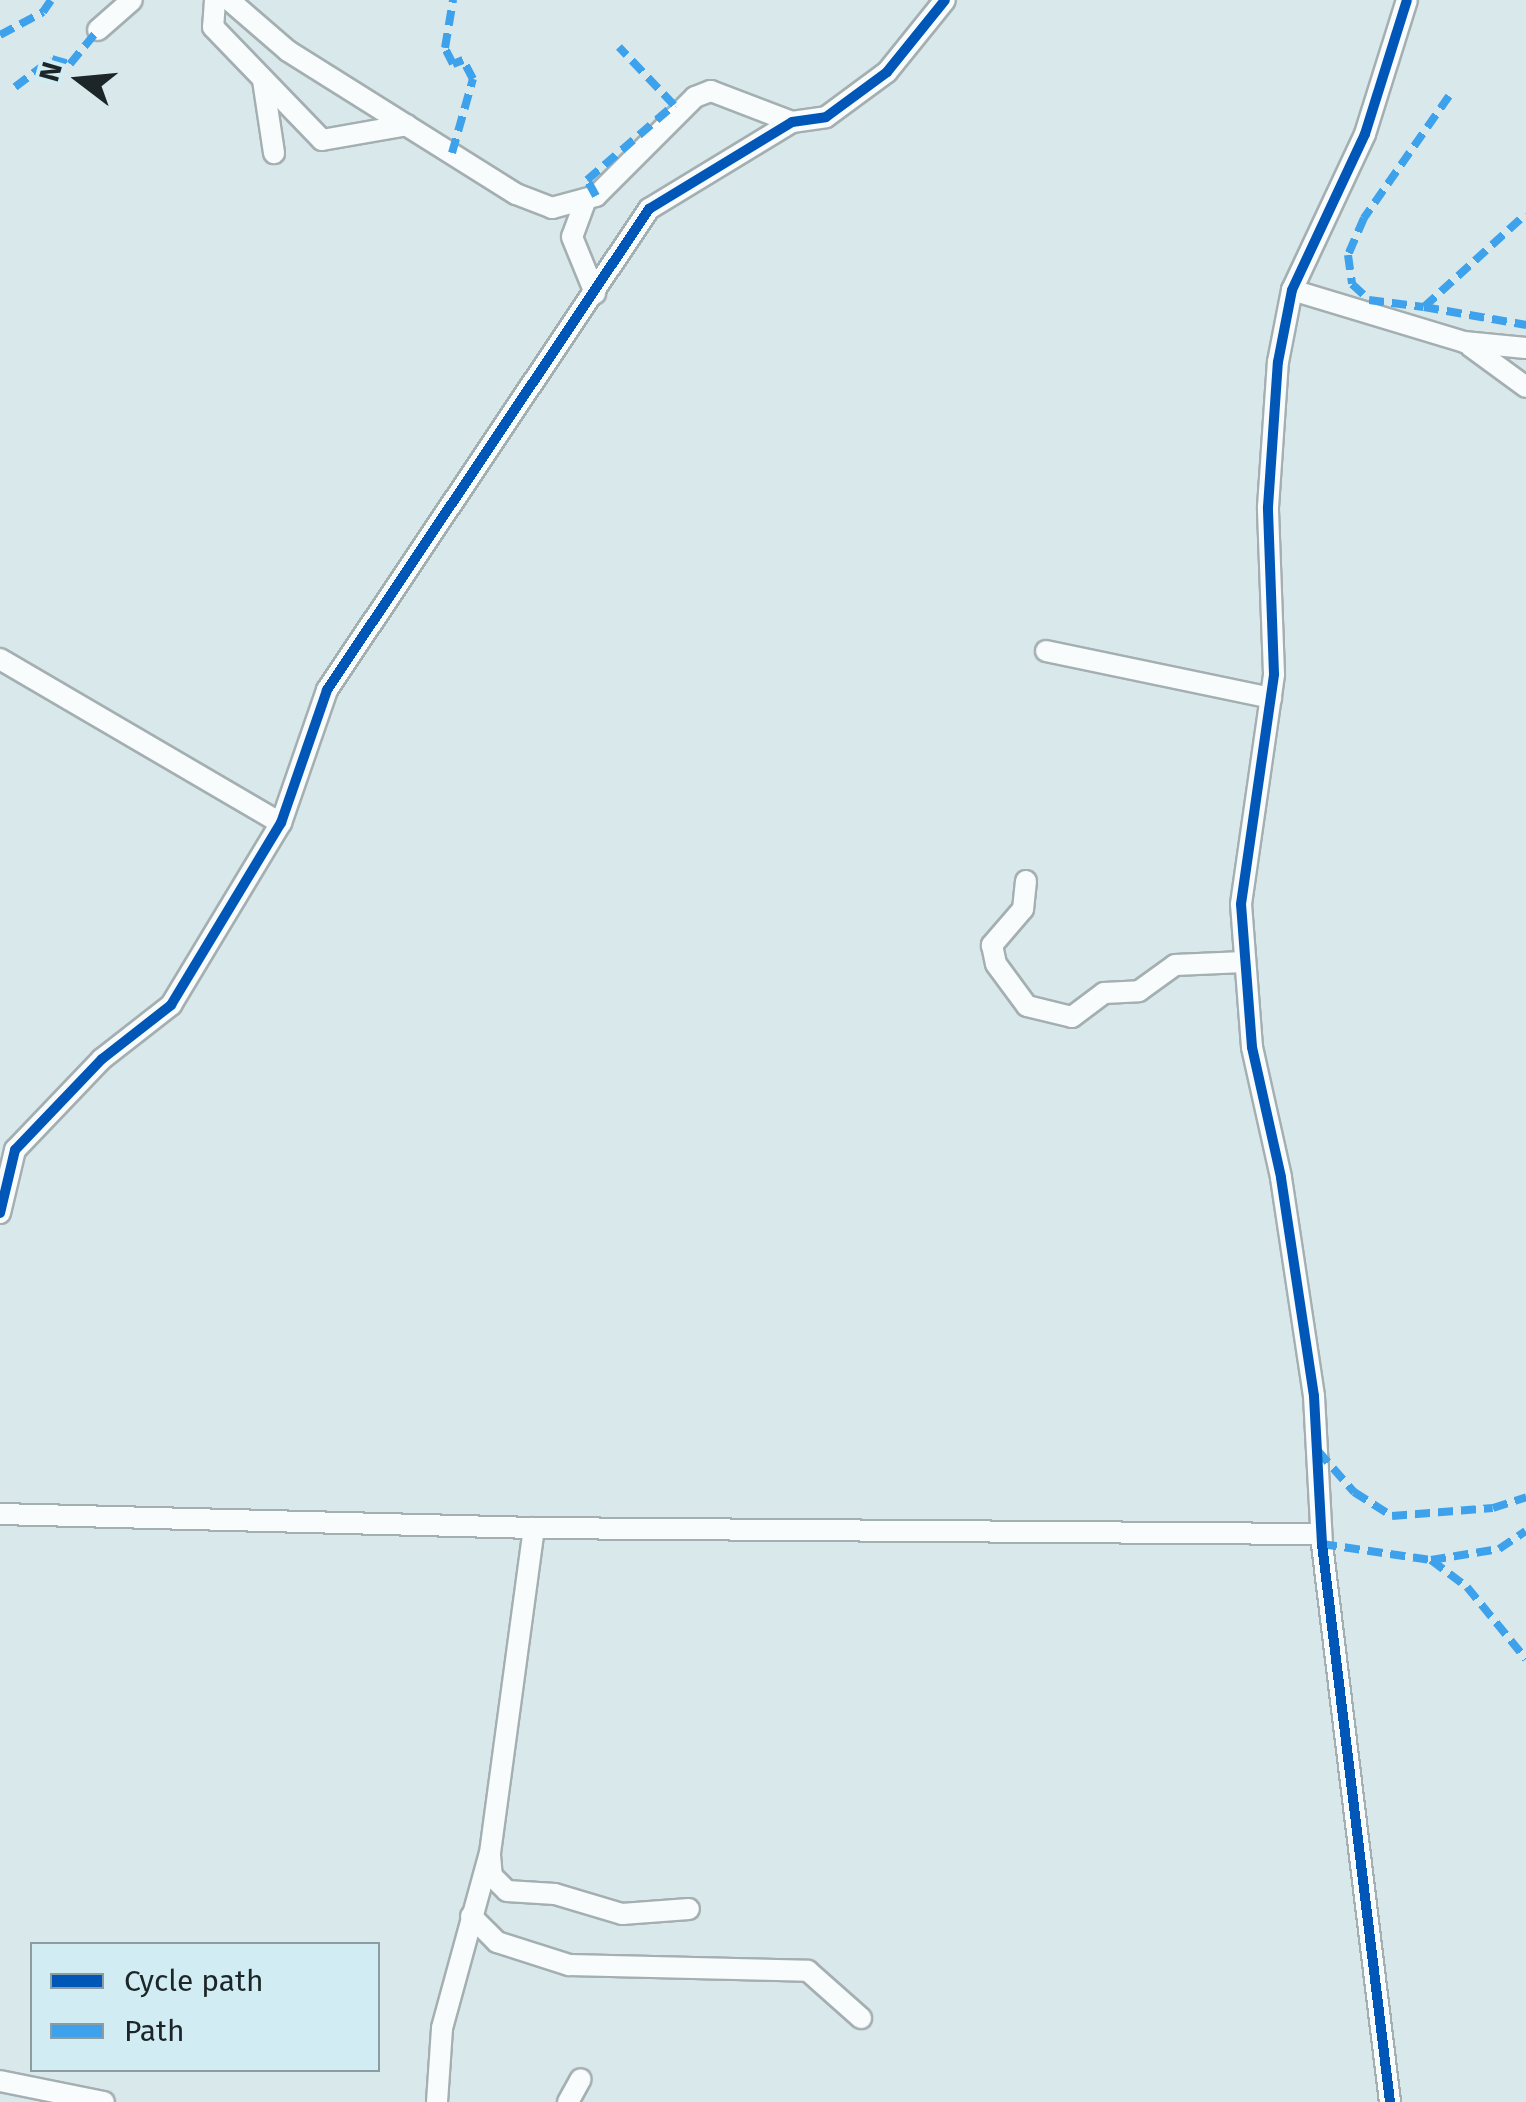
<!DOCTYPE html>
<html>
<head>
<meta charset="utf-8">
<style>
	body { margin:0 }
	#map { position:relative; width:1526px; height:2102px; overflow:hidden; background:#d9e8eb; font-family:"Fira Sans",sans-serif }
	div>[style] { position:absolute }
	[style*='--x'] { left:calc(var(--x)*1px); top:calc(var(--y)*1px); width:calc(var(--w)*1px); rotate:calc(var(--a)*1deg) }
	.roads { filter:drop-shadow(2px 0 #a4afb2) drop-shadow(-2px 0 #a4afb2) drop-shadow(0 2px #a4afb2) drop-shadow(0 -2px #a4afb2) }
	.minor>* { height:20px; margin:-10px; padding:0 10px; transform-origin:10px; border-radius:10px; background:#f9fcfc }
	.quiet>* { height:8px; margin-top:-4px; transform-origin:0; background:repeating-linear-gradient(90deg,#3da2eb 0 15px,transparent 0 23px) }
	.cycleway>* { height:10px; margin:-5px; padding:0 5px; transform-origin:5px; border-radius:5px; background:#0057b8 }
	span { translate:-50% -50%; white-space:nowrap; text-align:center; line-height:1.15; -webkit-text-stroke:8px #d1edf3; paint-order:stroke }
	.legend { position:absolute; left:30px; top:1942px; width:350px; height:130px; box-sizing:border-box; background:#d1edf3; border:2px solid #899da2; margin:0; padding:12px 18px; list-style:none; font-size:30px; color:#1c2628 }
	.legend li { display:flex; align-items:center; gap:20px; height:50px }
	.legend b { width:50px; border:2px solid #899da2 }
	.north { position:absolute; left:30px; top:30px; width:100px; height:100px; -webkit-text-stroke:8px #d1edf3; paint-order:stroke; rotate:286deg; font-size:28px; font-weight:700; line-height:40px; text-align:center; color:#1c2628 }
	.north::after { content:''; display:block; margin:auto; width:35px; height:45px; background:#1c2628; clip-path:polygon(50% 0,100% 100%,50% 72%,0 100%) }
</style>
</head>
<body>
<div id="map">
	<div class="roads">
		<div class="minor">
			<i style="--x:215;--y:0;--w:27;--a:94"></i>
			<i style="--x:213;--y:27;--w:157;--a:46"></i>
			<i style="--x:322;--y:140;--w:86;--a:-10"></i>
			<i style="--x:229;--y:0;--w:78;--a:40.8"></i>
			<i style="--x:288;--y:51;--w:269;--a:32.1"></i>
			<i style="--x:516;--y:194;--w:39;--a:21"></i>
			<i style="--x:552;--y:208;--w:46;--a:-15.3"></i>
			<i style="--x:596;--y:196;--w:140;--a:-45"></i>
			<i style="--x:695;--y:97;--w:17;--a:-21"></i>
			<i style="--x:711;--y:91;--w:87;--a:20.9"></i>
			<i style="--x:98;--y:30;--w:45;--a:-41.4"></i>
			<i style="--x:263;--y:80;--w:74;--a:81.4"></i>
			<i style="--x:586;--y:199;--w:40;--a:110.2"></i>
			<i style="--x:572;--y:237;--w:61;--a:67.7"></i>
			<i style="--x:1292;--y:290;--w:180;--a:16.8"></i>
			<i style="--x:1464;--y:342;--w:62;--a:5.5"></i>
			<i style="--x:1470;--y:346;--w:69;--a:36.2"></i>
			<i style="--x:1046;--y:651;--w:230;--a:11.8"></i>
			<i style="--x:0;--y:659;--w:325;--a:30.3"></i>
			<i style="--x:1026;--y:881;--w:28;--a:96"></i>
			<i style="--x:1023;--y:909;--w:48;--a:130.7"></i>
			<i style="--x:992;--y:945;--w:19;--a:78"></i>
			<i style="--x:996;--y:964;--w:52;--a:53.6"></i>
			<i style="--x:1027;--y:1006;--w:46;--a:13.7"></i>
			<i style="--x:1072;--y:1017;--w:40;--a:-37"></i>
			<i style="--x:1104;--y:993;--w:35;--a:-3"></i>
			<i style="--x:1139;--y:991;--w:44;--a:-35.8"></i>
			<i style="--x:1175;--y:965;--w:69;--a:-2.5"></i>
			<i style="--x:0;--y:1213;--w:65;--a:-76.6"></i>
			<i style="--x:15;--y:1150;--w:126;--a:-46.3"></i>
			<i style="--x:102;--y:1059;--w:88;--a:-38"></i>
			<i style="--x:171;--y:1005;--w:213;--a:-58.9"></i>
			<i style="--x:281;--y:823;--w:141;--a:-70.9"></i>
			<i style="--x:327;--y:690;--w:579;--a:-56.2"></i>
			<i style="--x:649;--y:209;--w:167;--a:-31.3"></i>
			<i style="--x:792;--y:122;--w:34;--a:-8"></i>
			<i style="--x:826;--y:117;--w:76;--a:-36.4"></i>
			<i style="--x:887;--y:72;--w:92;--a:-51.1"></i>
			<i style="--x:0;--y:1514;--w:534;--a:1.5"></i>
			<i style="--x:534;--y:1528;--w:787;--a:0.44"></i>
			<i style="--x:490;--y:1855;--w:21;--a:85"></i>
			<i style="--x:492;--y:1876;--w:21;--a:45"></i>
			<i style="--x:507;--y:1891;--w:48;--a:3.6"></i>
			<i style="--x:555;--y:1894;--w:70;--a:16.6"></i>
			<i style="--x:622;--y:1914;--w:67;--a:-4.3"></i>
			<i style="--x:471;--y:1916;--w:37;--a:45"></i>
			<i style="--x:497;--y:1942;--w:76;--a:17.7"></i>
			<i style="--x:569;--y:1965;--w:239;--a:1.4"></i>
			<i style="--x:808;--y:1971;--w:71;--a:41.6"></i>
			<i style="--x:0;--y:2081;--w:106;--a:11.4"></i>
			<i style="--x:437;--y:2102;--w:74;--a:-86.1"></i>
			<i style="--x:442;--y:2028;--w:181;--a:-74.7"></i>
			<i style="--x:490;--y:1853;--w:328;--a:-82.3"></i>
			<i style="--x:568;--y:2102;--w:26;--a:-61"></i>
			<i style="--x:1390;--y:2102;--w:562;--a:-96.95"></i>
			<i style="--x:1322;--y:1544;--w:148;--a:-93.1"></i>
			<i style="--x:1314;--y:1396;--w:221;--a:-98.6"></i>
			<i style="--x:1281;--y:1177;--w:133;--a:-102.6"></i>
			<i style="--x:1252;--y:1047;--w:143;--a:-94.4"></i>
			<i style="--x:1241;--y:904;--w:232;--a:-81.8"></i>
			<i style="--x:1274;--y:674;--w:167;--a:-92.1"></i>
			<i style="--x:1268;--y:507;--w:145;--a:-86.1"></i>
			<i style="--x:1278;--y:362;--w:73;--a:-79"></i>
			<i style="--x:1292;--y:290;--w:172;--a:-64.9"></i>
			<i style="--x:1365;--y:134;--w:140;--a:-72.6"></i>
		</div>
	</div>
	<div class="quiet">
		<i style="--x:0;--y:35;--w:49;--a:-28.1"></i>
		<i style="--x:43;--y:12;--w:14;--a:-56"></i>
		<i style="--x:15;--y:87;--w:46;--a:-37.1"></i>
		<i style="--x:52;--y:59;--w:19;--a:16"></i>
		<i style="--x:70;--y:64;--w:44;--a:-50.5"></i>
		<i style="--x:1449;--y:96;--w:149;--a:124.9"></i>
		<i style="--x:1364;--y:218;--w:40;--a:113.4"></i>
		<i style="--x:1348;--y:255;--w:29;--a:82"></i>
		<i style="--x:1352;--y:284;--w:23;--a:43"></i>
		<i style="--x:1369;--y:300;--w:55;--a:7.3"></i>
		<i style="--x:1424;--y:307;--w:138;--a:-42.4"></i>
		<i style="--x:452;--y:153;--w:77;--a:-74.2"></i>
		<i style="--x:473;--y:79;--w:21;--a:-118"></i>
		<i style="--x:463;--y:60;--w:11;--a:158"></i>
		<i style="--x:453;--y:64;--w:18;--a:-117"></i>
		<i style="--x:445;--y:48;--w:49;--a:-80.5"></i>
		<i style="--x:596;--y:196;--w:18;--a:-119"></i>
		<i style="--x:587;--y:180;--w:115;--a:-40.8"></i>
		<i style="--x:674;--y:105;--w:80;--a:-133.5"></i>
		<i style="--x:1424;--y:307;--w:104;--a:10"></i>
		<i style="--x:1318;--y:1451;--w:55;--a:48.7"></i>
		<i style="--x:1354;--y:1492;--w:45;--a:32.3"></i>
		<i style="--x:1392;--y:1516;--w:101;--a:-4.5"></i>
		<i style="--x:1493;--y:1508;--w:35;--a:-18"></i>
		<i style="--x:1322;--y:1544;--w:110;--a:8.4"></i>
		<i style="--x:1431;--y:1560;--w:45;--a:36.9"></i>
		<i style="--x:1467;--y:1587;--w:93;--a:50.7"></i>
		<i style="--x:1431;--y:1560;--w:69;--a:-9.2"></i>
		<i style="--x:1499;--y:1549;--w:32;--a:-34"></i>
	</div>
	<div class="cycleway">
		<i style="--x:0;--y:1213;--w:65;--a:-76.6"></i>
		<i style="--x:15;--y:1150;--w:126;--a:-46.3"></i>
		<i style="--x:102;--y:1059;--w:88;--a:-38"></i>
		<i style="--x:171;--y:1005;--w:213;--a:-58.9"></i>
		<i style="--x:281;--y:823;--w:141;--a:-70.9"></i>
		<i style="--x:327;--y:690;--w:579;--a:-56.2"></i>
		<i style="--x:649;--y:209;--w:167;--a:-31.3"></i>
		<i style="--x:792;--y:122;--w:34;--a:-8"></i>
		<i style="--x:826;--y:117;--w:76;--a:-36.4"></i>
		<i style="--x:887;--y:72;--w:92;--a:-51.1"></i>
		<i style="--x:1390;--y:2102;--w:562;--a:-96.95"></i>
		<i style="--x:1322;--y:1544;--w:148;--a:-93.1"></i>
		<i style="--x:1314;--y:1396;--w:221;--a:-98.6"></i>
		<i style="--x:1281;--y:1177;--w:133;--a:-102.6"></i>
		<i style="--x:1252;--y:1047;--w:143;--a:-94.4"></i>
		<i style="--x:1241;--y:904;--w:232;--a:-81.8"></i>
		<i style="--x:1274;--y:674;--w:167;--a:-92.1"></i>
		<i style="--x:1268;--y:507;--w:145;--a:-86.1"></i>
		<i style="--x:1278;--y:362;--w:73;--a:-79"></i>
		<i style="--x:1292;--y:290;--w:172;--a:-64.9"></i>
		<i style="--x:1365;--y:134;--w:140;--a:-72.6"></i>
	</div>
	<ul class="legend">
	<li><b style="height:12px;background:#0057b8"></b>Cycle path</li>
	<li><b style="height:12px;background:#3da2eb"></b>Path</li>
	</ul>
	<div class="north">N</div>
</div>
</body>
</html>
